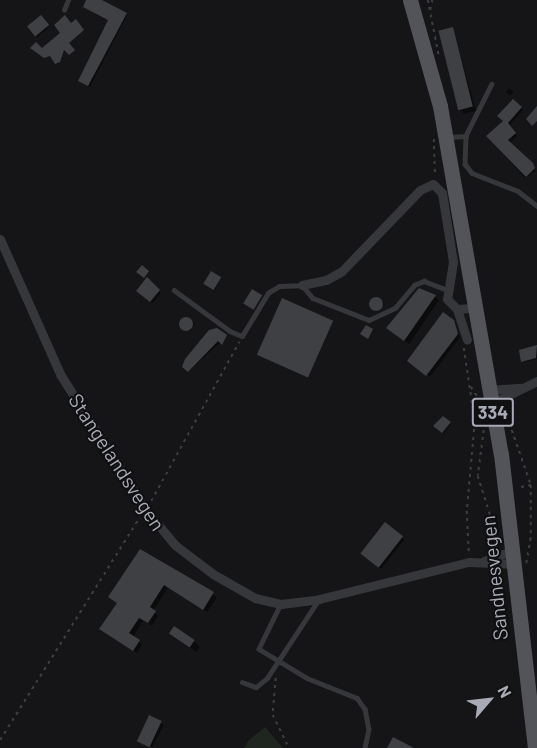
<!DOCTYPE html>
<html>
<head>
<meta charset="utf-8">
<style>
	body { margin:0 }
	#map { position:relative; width:537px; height:748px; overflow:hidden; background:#151517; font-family:Barlow,sans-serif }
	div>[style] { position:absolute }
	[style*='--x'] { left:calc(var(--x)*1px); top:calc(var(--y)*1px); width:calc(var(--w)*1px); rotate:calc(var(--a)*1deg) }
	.green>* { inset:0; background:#1f2620 }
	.shadow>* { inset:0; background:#0007; transform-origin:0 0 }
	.building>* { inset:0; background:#3f4044; transform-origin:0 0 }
	.round { border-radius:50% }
	.path>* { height:1.5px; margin-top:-0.75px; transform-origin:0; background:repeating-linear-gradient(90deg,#3c3e42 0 3px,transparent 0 7.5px) }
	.service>* { height:4.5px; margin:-2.25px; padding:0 2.25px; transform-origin:2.25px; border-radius:2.25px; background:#36373b }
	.minor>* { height:9px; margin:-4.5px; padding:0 4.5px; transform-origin:4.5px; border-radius:4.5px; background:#36373b }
	.primary>* { height:15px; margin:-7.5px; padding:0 7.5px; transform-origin:7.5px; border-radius:7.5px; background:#52545a }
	span { translate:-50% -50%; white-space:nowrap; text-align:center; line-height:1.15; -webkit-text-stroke:4.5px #101012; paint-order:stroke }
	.shield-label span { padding:2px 4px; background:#101012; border:2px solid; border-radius:4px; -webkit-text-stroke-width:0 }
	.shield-label { font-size:18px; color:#a8abb6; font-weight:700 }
	.street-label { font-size:20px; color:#a8abb6 }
	.north { position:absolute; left:459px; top:670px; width:60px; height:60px; -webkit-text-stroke:4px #101012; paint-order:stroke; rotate:62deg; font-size:16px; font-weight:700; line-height:24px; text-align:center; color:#a8abb6 }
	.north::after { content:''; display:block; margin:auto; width:21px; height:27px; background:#a8abb6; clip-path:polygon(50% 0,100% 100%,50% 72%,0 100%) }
</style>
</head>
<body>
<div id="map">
	<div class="green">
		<i style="clip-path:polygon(265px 727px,283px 748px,244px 748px,249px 740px)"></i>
	</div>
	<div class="shadow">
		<i style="clip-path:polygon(88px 0,98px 0,127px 15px,90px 87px,81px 82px,109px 20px)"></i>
		<i style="left:41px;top:17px;width:13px;height:16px;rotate:51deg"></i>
		<i style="clip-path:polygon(453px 29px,476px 111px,464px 114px,460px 110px)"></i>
		<i style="clip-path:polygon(509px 88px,514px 92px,510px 96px,506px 92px)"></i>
		<i style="clip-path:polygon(513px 101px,523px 110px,509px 126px,517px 136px,509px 143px,536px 171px,525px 178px,488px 136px,505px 121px)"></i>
		<i style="clip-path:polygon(220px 278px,215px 290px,206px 285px)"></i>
		<i style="clip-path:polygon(147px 279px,161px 293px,153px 303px,138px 291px)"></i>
		<i style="clip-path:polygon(430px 293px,439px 300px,409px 344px,392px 332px)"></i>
		<i style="clip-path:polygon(375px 298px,385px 303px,377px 312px,369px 307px)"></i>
		<i style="clip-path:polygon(186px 317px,194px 324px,190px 332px,180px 324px)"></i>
		<i style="clip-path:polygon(453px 322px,460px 337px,430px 377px,411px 363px)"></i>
		<i style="clip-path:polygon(210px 331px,227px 336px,189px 371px,184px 367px)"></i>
		<i style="clip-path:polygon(537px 347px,537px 359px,524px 362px,520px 351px)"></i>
		<i style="clip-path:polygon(444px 418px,451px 424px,444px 433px,435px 426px)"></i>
		<i style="clip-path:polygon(402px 537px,404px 540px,381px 569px,364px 556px)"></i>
		<i style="clip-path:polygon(140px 551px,217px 597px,207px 612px,168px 587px,153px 611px,158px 616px,152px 626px,143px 620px,133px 637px,142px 644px,137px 653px,105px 633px)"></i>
		<i style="clip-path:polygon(171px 634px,194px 641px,200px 647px,196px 652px)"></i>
		<i style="left:149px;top:717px;width:17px;height:25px;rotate:28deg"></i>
	</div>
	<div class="building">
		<i style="clip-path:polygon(86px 0,102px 0,127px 13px,88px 86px,78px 81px,108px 20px,83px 7px)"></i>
		<i style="left:41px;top:15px;width:13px;height:18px;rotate:51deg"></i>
		<i style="clip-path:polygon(65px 15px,71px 23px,76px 19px,84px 30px,69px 43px,75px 50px,69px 55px,64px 50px,60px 62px,55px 64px,50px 56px,44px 58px,30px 48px,36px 42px,42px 48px,60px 33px,54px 25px)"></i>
		<i style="left:453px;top:27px;width:82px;height:15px;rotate:76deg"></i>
		<i style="clip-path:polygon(513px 99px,522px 107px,508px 123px,516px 133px,508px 140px,533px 163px,535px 168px,526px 177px,486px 136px,503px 121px,497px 116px)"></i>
		<i style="clip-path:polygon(537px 106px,537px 121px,532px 126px,526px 119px)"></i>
		<i style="clip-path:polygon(142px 265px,149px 271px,144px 278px,136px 272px)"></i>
		<i style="left:211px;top:271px;width:12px;height:15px;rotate:31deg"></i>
		<i style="clip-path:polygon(147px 277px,160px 290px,150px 302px,136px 291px)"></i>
		<i style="clip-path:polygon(419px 288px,436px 295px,404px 341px,386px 328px)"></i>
		<i style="left:252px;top:289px;width:12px;height:17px;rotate:31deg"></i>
		<i class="round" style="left:369px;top:297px;width:14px;height:14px"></i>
		<i style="left:282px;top:298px;width:56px;height:62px;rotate:24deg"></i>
		<i style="clip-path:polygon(443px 312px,454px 320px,458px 334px,426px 376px,407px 361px)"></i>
		<i class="round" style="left:179px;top:317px;width:14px;height:14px"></i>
		<i style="clip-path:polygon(366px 325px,373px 329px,368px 339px,360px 334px)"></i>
		<i style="clip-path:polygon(217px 328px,227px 335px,222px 345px,218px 341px,188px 372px,182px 367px,185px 359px,209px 330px)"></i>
		<i style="clip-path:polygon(537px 345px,536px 358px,521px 362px,519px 350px)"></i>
		<i style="clip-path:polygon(443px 416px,451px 422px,442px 433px,433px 426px)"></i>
		<i style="left:385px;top:522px;width:23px;height:40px;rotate:38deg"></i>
		<i style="clip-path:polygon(140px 549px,214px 592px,203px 610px,164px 585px,150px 607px,156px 611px,148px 623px,139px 618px,129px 633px,140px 640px,133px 651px,99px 629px,117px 603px,108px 597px)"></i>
		<i style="left:174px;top:626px;width:25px;height:9px;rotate:34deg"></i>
		<i style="left:149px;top:715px;width:14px;height:29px;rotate:25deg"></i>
		<i style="clip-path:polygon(393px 737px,414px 748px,387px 748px)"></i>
	</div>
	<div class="path">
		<i style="--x:428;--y:0;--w:57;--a:78.9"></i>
		<i style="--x:430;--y:10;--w:10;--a:-79"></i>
		<i style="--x:434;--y:139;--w:36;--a:88"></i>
		<i style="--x:464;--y:348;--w:75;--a:81.5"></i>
		<i style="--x:475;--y:422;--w:89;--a:95.1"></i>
		<i style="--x:467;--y:511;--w:41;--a:87.2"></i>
		<i style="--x:471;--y:387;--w:14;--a:56"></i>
		<i style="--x:507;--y:416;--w:73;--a:70.8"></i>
		<i style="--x:531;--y:485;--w:53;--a:90"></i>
		<i style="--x:531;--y:538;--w:27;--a:100"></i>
		<i style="--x:484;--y:430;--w:46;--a:97.4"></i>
		<i style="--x:478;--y:476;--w:71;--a:72.8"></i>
		<i style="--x:521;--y:487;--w:10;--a:-11"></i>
		<i style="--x:151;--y:501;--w:182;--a:-61"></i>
		<i style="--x:276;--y:678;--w:37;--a:95"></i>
		<i style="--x:273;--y:715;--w:37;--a:64"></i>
		<i style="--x:0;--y:740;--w:263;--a:-57.9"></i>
	</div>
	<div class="service">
		<i style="--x:64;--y:10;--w:11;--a:-68"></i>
		<i style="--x:492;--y:84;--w:58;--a:116.6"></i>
		<i style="--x:466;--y:136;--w:28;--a:92"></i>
		<i style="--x:465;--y:164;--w:11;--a:52"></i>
		<i style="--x:472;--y:173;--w:49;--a:21.4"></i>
		<i style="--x:518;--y:191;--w:24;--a:38"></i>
		<i style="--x:448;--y:137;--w:18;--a:-3"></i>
		<i style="--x:174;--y:290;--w:69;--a:36.2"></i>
		<i style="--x:230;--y:331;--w:13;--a:23"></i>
		<i style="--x:242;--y:336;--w:50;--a:-58.8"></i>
		<i style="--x:268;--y:293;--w:13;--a:-32"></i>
		<i style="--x:279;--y:286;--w:23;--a:-2"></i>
		<i style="--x:302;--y:285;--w:17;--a:50"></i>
		<i style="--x:313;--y:298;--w:60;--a:21.4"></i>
		<i style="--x:369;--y:320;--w:29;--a:-25"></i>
		<i style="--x:395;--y:308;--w:30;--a:-50"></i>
		<i style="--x:414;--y:285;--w:11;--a:-22"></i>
		<i style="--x:424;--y:281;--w:25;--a:21"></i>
		<i style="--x:281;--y:604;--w:50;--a:116.1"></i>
		<i style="--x:259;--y:649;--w:56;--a:31.1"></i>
		<i style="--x:307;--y:678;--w:54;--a:21.8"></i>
		<i style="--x:357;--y:698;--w:14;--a:54"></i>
		<i style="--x:365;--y:709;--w:20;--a:79"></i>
		<i style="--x:369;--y:729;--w:19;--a:102"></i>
		<i style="--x:242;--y:682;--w:15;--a:20"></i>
		<i style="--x:256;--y:687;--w:14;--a:-39"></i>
		<i style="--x:267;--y:678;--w:95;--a:-56.6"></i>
	</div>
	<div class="minor">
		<i style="--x:0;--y:239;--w:148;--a:66"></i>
		<i style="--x:60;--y:374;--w:161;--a:57.7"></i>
		<i style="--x:146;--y:510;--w:45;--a:50.4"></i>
		<i style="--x:175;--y:545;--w:48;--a:37.3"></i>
		<i style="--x:213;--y:574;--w:48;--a:29.7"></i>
		<i style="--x:255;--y:598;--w:27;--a:13"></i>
		<i style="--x:281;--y:604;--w:38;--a:-7"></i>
		<i style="--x:319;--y:599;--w:154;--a:-13.9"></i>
		<i style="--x:469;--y:562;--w:44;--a:2.6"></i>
		<i style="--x:302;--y:285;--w:25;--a:-12"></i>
		<i style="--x:326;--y:280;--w:18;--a:-29"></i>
		<i style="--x:342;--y:271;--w:112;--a:-46.1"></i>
		<i style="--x:420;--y:190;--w:14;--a:-25"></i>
		<i style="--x:433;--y:184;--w:13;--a:45"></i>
		<i style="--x:442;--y:193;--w:70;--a:80.9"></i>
		<i style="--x:453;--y:262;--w:37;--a:99"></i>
		<i style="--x:447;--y:299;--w:14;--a:45"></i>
		<i style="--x:457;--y:309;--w:16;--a:-4"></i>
		<i style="--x:457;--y:309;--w:32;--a:72"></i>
		<i style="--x:489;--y:390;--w:31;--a:-4"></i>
		<i style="--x:492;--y:403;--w:50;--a:-26.1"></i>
		<i style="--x:484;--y:561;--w:30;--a:-20"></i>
	</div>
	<div class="primary">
		<i style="--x:410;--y:0;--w:110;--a:74.2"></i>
		<i style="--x:440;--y:106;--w:353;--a:80.1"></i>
		<i style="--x:501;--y:454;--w:296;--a:83.4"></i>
	</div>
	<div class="shield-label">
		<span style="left:493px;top:412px">334</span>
	</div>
	<div class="street-label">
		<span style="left:117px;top:462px;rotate:57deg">Stangelandsvegen</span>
		<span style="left:494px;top:578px;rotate:-96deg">Sandnesvegen</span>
	</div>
	<div class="north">N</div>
</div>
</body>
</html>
